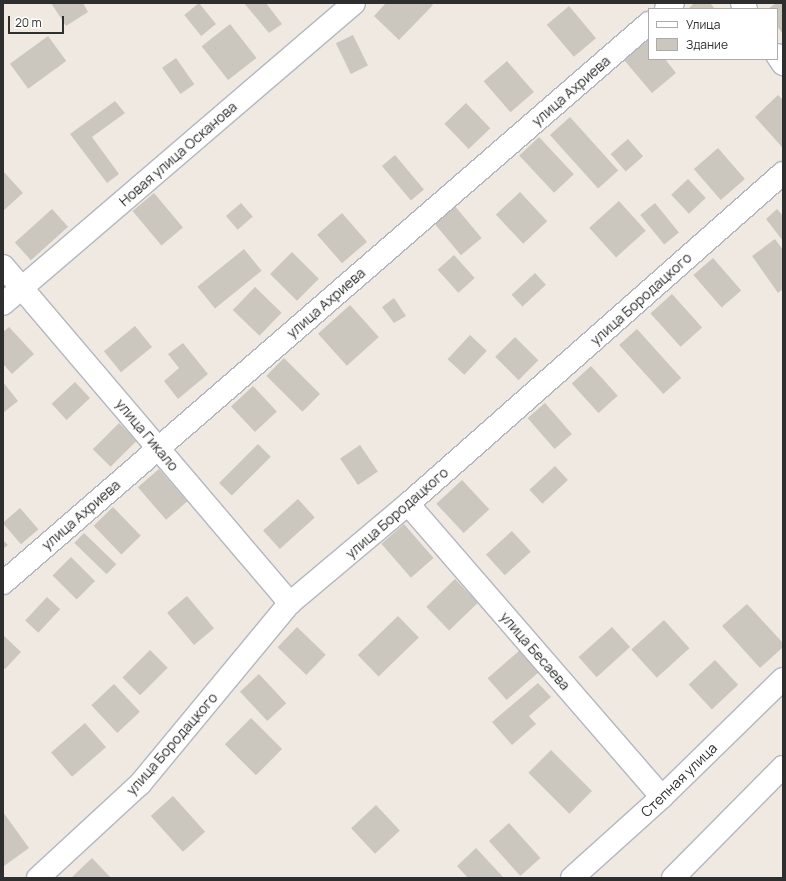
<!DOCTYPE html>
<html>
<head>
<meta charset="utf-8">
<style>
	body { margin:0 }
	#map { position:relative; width:786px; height:881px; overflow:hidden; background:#efe9e1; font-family:Manrope,sans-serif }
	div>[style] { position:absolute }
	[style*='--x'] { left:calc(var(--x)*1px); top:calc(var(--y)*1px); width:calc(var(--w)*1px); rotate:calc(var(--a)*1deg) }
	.building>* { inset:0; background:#cbc7bf; transform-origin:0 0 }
	.roads { filter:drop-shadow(1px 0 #b4b7c1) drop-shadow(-1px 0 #b4b7c1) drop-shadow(0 1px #b4b7c1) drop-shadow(0 -1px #b4b7c1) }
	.minor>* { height:22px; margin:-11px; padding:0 11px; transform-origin:11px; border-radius:11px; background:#fff }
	span { translate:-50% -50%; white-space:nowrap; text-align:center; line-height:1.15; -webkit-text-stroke:3px #fff; paint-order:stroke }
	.street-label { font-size:14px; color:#2e2e2e }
	.frame { position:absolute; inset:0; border:4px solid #2e2e2e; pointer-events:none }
	.legend { position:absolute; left:648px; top:8px; width:130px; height:52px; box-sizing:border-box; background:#fff; border:1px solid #ababab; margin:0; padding:5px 7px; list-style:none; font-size:12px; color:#2e2e2e }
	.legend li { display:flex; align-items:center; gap:8px; height:20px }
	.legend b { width:20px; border:1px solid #ababab }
	.scale { position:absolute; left:8px; top:16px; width:56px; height:18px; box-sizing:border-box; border:2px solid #2e2e2e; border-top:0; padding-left:5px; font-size:12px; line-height:14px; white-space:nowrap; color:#2e2e2e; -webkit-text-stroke:3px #fff; paint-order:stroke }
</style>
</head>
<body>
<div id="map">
	<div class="building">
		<i style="clip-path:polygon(51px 3px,83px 3px,88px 12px,66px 26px)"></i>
		<i style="left:199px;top:3px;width:27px;height:19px;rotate:51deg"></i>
		<i style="clip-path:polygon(244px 3px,266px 3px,282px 24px,269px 33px)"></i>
		<i style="clip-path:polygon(386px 3px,431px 3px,433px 5px,399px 40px,374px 16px)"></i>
		<i style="clip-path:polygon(694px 3px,710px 3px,715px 9px,688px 9px)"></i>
		<i style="clip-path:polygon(776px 3px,783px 3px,783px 34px,777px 26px,777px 9px,768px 9px)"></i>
		<i style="left:569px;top:6px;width:42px;height:29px;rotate:50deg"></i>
		<i style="left:230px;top:24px;width:43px;height:36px;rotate:52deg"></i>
		<i style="left:353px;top:35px;width:34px;height:19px;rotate:64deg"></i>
		<i style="left:48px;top:36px;width:31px;height:47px;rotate:54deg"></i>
		<i style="clip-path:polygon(648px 40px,649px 59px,665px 59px,676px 73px,652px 93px,624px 60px)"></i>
		<i style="left:176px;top:58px;width:32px;height:17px;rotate:55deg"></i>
		<i style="left:507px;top:61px;width:41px;height:31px;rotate:49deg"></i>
		<i style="clip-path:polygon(778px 95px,783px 100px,782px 147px,755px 117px)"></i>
		<i style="clip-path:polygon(115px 101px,125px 113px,92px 137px,119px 174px,107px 183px,70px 134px)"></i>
		<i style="left:466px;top:103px;width:35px;height:30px;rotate:46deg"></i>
		<i style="left:570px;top:117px;width:72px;height:27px;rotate:48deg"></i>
		<i style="left:539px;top:137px;width:51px;height:27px;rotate:47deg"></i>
		<i style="left:628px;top:139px;width:23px;height:23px;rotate:49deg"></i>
		<i style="left:718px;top:148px;width:41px;height:32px;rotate:49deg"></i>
		<i style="left:395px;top:155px;width:45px;height:17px;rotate:50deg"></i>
		<i style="clip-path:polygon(3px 171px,23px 193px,3px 211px)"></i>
		<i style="left:688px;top:179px;width:26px;height:23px;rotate:47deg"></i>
		<i style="left:520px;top:192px;width:40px;height:33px;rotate:47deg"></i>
		<i style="left:154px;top:193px;width:45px;height:28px;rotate:50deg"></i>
		<i style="left:619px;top:201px;width:40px;height:40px;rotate:48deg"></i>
		<i style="left:241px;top:203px;width:18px;height:20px;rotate:49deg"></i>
		<i style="left:655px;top:203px;width:38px;height:19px;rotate:51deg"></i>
		<i style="left:454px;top:205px;width:43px;height:27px;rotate:50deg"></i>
		<i style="left:52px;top:209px;width:24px;height:50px;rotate:48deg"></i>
		<i style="clip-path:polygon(777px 209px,783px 216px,783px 241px,766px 219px)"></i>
		<i style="left:342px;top:213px;width:38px;height:33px;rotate:49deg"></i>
		<i style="clip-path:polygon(775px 239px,783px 250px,783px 289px,778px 293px,752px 256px)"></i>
		<i style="left:244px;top:249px;width:28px;height:60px;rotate:51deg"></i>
		<i style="left:292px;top:252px;width:38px;height:31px;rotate:45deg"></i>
		<i style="left:454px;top:255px;width:31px;height:22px;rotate:48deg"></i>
		<i style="left:713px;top:258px;width:43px;height:26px;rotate:49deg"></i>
		<i style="left:535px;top:273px;width:16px;height:32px;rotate:47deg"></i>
		<i style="left:255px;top:287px;width:37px;height:32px;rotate:44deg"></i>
		<i style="left:672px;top:294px;width:45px;height:29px;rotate:48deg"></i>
		<i style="clip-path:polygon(394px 298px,406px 316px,394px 323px,382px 307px)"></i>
		<i style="left:350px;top:305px;width:43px;height:43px;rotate:48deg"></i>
		<i style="left:135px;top:326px;width:27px;height:40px;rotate:51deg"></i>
		<i style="clip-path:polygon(9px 327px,34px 354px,12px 374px,3px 364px,3px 332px)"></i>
		<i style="left:637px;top:329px;width:66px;height:24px;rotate:48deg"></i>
		<i style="left:470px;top:335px;width:23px;height:33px;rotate:43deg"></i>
		<i style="left:515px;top:337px;width:33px;height:28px;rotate:45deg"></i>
		<i style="clip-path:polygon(183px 343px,208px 374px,178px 399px,164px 381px,179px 368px,168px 354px)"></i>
		<i style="left:284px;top:358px;width:51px;height:25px;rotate:45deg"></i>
		<i style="left:591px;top:366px;width:40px;height:26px;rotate:48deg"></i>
		<i style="clip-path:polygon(3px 382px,18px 401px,3px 413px)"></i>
		<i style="left:75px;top:382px;width:22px;height:32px;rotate:47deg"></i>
		<i style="left:253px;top:386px;width:35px;height:30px;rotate:47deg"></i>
		<i style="left:545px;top:403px;width:41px;height:23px;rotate:49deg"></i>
		<i style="left:119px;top:423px;width:25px;height:37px;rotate:45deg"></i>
		<i style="left:258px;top:444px;width:18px;height:55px;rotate:45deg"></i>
		<i style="left:360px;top:445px;width:32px;height:24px;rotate:56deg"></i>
		<i style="left:555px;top:466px;width:19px;height:35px;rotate:47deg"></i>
		<i style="left:159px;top:469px;width:43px;height:28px;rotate:49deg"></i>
		<i style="left:462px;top:480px;width:40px;height:35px;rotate:47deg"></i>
		<i style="left:298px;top:499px;width:25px;height:47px;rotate:48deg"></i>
		<i style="left:113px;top:507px;width:40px;height:27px;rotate:46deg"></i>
		<i style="left:20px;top:508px;width:28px;height:23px;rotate:49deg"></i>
		<i style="left:404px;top:524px;width:45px;height:30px;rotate:49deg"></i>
		<i style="left:512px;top:531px;width:28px;height:35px;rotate:48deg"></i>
		<i style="left:84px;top:533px;width:45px;height:14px;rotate:44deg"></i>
		<i style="clip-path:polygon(3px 540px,8px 545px,3px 549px)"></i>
		<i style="left:71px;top:557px;width:34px;height:26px;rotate:45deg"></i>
		<i style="left:455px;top:579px;width:33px;height:40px;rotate:46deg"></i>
		<i style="left:187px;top:596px;width:42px;height:26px;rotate:50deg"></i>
		<i style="left:47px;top:597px;width:18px;height:32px;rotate:43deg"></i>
		<i style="clip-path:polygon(747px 604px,783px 643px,783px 647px,760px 668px,722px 626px)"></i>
		<i style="left:398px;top:616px;width:30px;height:56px;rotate:46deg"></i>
		<i style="left:664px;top:620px;width:38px;height:44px;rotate:48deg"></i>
		<i style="left:297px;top:627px;width:40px;height:28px;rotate:44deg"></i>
		<i style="left:612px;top:627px;width:27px;height:45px;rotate:48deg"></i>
		<i style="clip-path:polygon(3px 635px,21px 652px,5px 669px,3px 667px)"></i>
		<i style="left:150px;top:650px;width:25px;height:39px;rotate:45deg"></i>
		<i style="left:520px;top:650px;width:29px;height:43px;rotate:49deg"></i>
		<i style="left:715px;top:660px;width:34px;height:36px;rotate:47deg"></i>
		<i style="left:259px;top:674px;width:40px;height:26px;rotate:47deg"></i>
		<i style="clip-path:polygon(538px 683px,551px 697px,529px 716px,536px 724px,512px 745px,492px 722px)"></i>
		<i style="left:114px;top:684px;width:38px;height:31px;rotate:47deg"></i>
		<i style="left:251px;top:718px;width:44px;height:37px;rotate:45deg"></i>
		<i style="left:85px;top:723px;width:32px;height:45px;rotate:49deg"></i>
		<i style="left:551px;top:750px;width:58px;height:32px;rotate:45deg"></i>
		<i style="left:173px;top:796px;width:48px;height:30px;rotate:48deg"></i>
		<i style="left:376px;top:805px;width:35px;height:34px;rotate:47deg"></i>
		<i style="clip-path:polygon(3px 812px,29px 848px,4px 866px,3px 864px)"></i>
		<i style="left:509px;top:823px;width:47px;height:27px;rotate:48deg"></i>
		<i style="clip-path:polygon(476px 848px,504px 878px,468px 878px,457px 866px)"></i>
		<i style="clip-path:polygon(92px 858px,111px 878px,71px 878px)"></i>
	</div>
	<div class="roads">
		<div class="minor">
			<i style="--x:742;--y:3;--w:7;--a:56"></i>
			<i style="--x:666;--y:9;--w:9;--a:-41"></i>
			<i style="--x:777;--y:55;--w:11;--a:56"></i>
			<i style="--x:3;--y:266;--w:443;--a:49.6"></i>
			<i style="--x:3;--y:304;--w:462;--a:-40.6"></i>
			<i style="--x:408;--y:504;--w:388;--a:49.1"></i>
			<i style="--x:3;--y:583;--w:855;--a:-40.92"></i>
			<i style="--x:38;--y:878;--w:139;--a:-42.7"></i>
			<i style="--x:140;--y:784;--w:235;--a:-50.4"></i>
			<i style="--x:290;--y:603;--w:154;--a:-40"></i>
			<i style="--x:408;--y:504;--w:500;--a:-41.43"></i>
			<i style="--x:572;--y:878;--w:121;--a:-42"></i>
			<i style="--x:662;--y:797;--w:169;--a:-44.3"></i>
			<i style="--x:673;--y:878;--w:156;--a:-45.3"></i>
		</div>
	</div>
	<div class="street-label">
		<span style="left:571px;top:91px;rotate:-41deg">улица Ахриева</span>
		<span style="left:178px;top:154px;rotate:-41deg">Новая улица Осканова</span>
		<span style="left:641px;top:299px;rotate:-42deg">улица Бородацкого</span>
		<span style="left:326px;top:303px;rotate:-41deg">улица Ахриева</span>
		<span style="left:147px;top:435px;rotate:50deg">улица Гикало</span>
		<span style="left:397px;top:513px;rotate:-41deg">улица Бородацкого</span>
		<span style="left:81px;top:515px;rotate:-41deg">улица Ахриева</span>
		<span style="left:535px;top:651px;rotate:49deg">улица Бесаева</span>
		<span style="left:172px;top:744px;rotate:-49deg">улица Бородацкого</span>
		<span style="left:679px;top:780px;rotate:-44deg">Степная улица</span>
	</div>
	<div class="frame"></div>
	<ul class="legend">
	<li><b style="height:5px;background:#fff"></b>Улица</li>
	<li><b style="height:11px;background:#cbc7bf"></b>Здание</li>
	</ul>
	<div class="scale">20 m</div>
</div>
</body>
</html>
